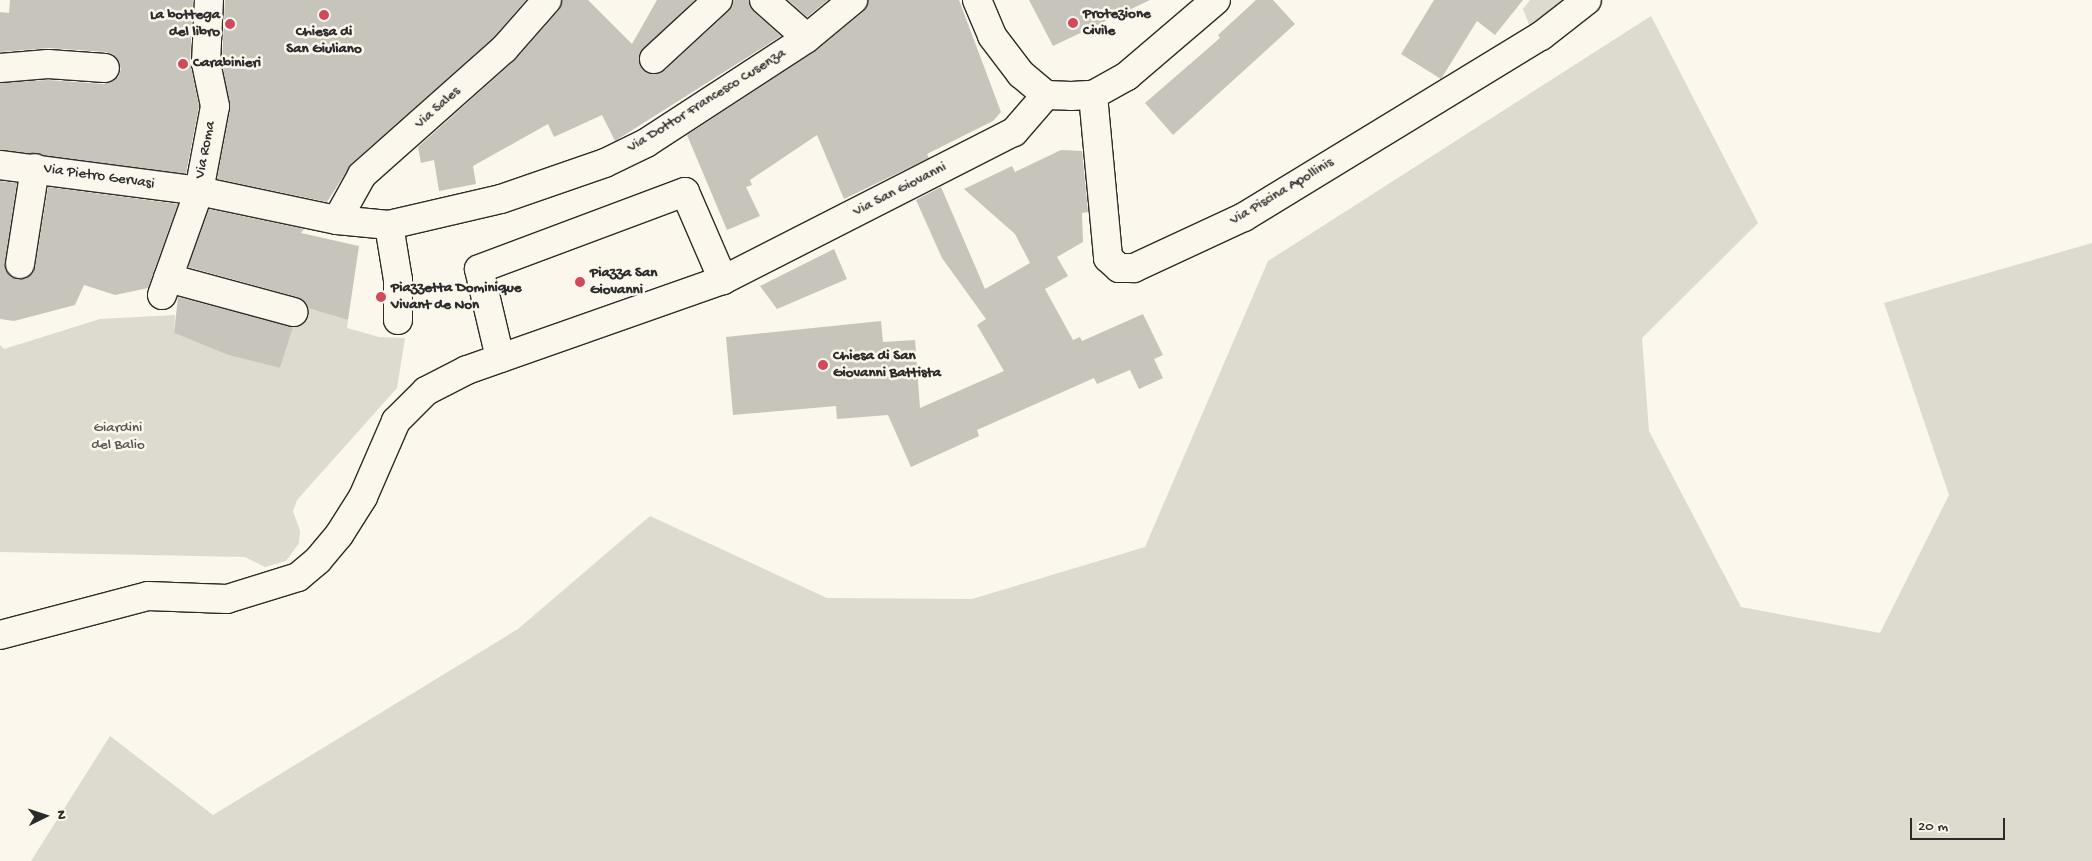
<!DOCTYPE html>
<html>
<head>
<meta charset="utf-8">
<style>
	body { margin:0 }
	#map { position:relative; width:2092px; height:861px; overflow:hidden; background:#fbf7ec; font-family:"Gochi Hand",sans-serif }
	div>[style] { position:absolute }
	[style*='--x'] { left:calc(var(--x)*1px); top:calc(var(--y)*1px); width:calc(var(--w)*1px); rotate:calc(var(--a)*1deg) }
	.green>* { inset:0; background:#dddad0 }
	.building>* { inset:0; background:#c7c4bc }
	.roads { filter:drop-shadow(1px 0 #2b2b2b) drop-shadow(-1px 0 #2b2b2b) drop-shadow(0 1px #2b2b2b) drop-shadow(0 -1px #2b2b2b) }
	.minor>* { height:28px; margin:-14px; padding:0 14px; transform-origin:14px; border-radius:14px; background:#fbf7ec }
	.dots>* { width:14px; height:14px; translate:-50% -50%; box-sizing:border-box; border:2px solid #fbf7ec; border-radius:50% }
	span { translate:-50% -50%; white-space:nowrap; text-align:center; line-height:1.15; -webkit-text-stroke:5px #fbf7ec; paint-order:stroke }
	.poi-label { font-size:15px; color:#2b2b2b; font-weight:700 }
	.left { translate:0 -50%; text-align:left }
	.right { translate:-100% -50%; text-align:right }
	.street-label { font-size:15px; color:#2b2b2b }
	.park-label { font-size:15px; color:#585754 }
	.north { position:absolute; left:20px; top:791px; width:50px; height:50px; -webkit-text-stroke:4px #fbf7ec; paint-order:stroke; rotate:86deg; font-size:14px; font-weight:700; line-height:20px; text-align:center; color:#2b2b2b }
	.north::after { content:''; display:block; margin:auto; width:18px; height:22px; background:#2b2b2b; clip-path:polygon(50% 0,100% 100%,50% 72%,0 100%) }
	.scale { position:absolute; left:1910px; top:818px; width:95px; height:22px; box-sizing:border-box; border:2px solid #2b2b2b; border-top:0; padding-left:6px; font-size:15px; line-height:18px; white-space:nowrap; color:#2b2b2b; -webkit-text-stroke:4px #fbf7ec; paint-order:stroke }
</style>
</head>
<body>
<div id="map">
	<div class="green">
		<i style="clip-path:polygon(1530px 0,1565px 0,1530px 27px,1523px 9px)"></i>
		<i style="clip-path:polygon(1651px 16px,1758px 223px,1642px 338px,1649px 431px,1741px 607px,1880px 633px,1949px 495px,1884px 303px,2092px 243px,2092px 861px,31px 861px,110px 736px,213px 815px,518px 629px,650px 516px,827px 598px,972px 599px,1145px 547px,1268px 261px)"></i>
		<i style="clip-path:polygon(299px 305px,348px 320px,347px 328px,379px 337px,405px 338px,397px 388px,297px 500px,293px 511px,300px 531px,299px 543px,286px 561px,265px 567px,245px 557px,0 552px,0 345px,4px 349px,100px 319px,175px 315px,174px 333px,228px 355px,280px 368px)"></i>
	</div>
	<div class="building">
		<i style="clip-path:polygon(10px 0,193px 0,190px 62px,199px 106px,186px 174px,0 150px,0 83px,48px 80px,104px 84px,118px 77px,121px 69px,114px 55px,106px 52px,49px 48px,0 52px,0 12px,9px 13px)"></i>
		<i style="clip-path:polygon(225px 0,526px 0,493px 38px,352px 163px,327px 202px,217px 179px,230px 109px,222px 62px)"></i>
		<i style="clip-path:polygon(562px 0,588px 0,632px 44px,657px 0,695px 0,639px 54px,642px 69px,650px 74px,665px 70px,729px 11px,733px 0,749px 0,754px 12px,781px 36px,615px 141px,602px 115px,554px 137px,548px 124px,473px 166px,476px 184px,439px 191px,434px 160px,421px 163px,418px 147px,516px 59px,559px 10px)"></i>
		<i style="clip-path:polygon(788px 0,828px 0,807px 17px)"></i>
		<i style="clip-path:polygon(868px 0,959px 0,1001px 112px,993px 121px,927px 154px,929px 158px,844px 199px,817px 135px,750px 180px,752px 185px,746px 187px,760px 216px,727px 230px,687px 135px,817px 50px,863px 12px)"></i>
		<i style="clip-path:polygon(1029px 0,1150px 0,1053px 46px)"></i>
		<i style="clip-path:polygon(1256px 0,1273px 0,1295px 24px,1173px 135px,1145px 103px,1220px 38px,1218px 35px)"></i>
		<i style="clip-path:polygon(1434px 0,1523px 0,1495px 35px,1477px 21px,1441px 79px,1401px 54px)"></i>
		<i style="clip-path:polygon(1061px 150px,1082px 151px,1088px 212px,1082px 213px,1083px 242px,1057px 257px,1068px 276px,1045px 289px,1073px 340px,1080px 337px,1082px 341px,1143px 314px,1163px 355px,1154px 359px,1163px 378px,1139px 389px,1130px 370px,1097px 384px,1094px 378px,977px 430px,979px 436px,911px 467px,888px 415px,837px 419px,836px 406px,733px 415px,726px 337px,881px 321px,883px 342px,915px 340px,920px 408px,1004px 371px,977px 325px,986px 319px,942px 258px,916px 200px,941px 187px,985px 289px,1030px 263px,1015px 234px,964px 189px,1012px 166px,1015px 172px)"></i>
		<i style="clip-path:polygon(0 181px,17px 183px,5px 262px,10px 276px,18px 279px,32px 274px,35px 267px,48px 187px,178px 204px,148px 288px,115px 295px,84px 285px,75px 305px,14px 321px,0 319px)"></i>
		<i style="clip-path:polygon(209px 209px,304px 229px,301px 233px,359px 246px,348px 320px,308px 308px,297px 297px,188px 267px)"></i>
		<i style="clip-path:polygon(834px 249px,847px 279px,777px 309px,760px 286px)"></i>
		<i style="clip-path:polygon(178px 297px,293px 327px,280px 368px,228px 355px,174px 333px)"></i>
	</div>
	<div class="roads">
		<div class="minor">
			<i style="--x:764;--y:0;--w:57;--a:41.5"></i>
			<i style="--x:977;--y:0;--w:39;--a:67"></i>
			<i style="--x:992;--y:36;--w:48;--a:52.7"></i>
			<i style="--x:1021;--y:74;--w:33;--a:40"></i>
			<i style="--x:1046;--y:95;--w:25;--a:2"></i>
			<i style="--x:1071;--y:96;--w:22;--a:-3"></i>
			<i style="--x:1093;--y:95;--w:39;--a:-29"></i>
			<i style="--x:1127;--y:76;--w:117;--a:-40.5"></i>
			<i style="--x:654;--y:59;--w:87;--a:-42.7"></i>
			<i style="--x:0;--y:68;--w:48;--a:-4.8"></i>
			<i style="--x:48;--y:64;--w:57;--a:4"></i>
			<i style="--x:1093;--y:95;--w:164;--a:84.7"></i>
			<i style="--x:1108;--y:258;--w:15;--a:42"></i>
			<i style="--x:1119;--y:268;--w:15;--a:0"></i>
			<i style="--x:1134;--y:268;--w:121;--a:-24.9"></i>
			<i style="--x:1244;--y:217;--w:348;--a:-31.4"></i>
			<i style="--x:1541;--y:36;--w:58;--a:-38"></i>
			<i style="--x:0;--y:165;--w:201;--a:7.4"></i>
			<i style="--x:199;--y:191;--w:141;--a:11.9"></i>
			<i style="--x:337;--y:220;--w:52;--a:5.5"></i>
			<i style="--x:389;--y:225;--w:115;--a:-13.1"></i>
			<i style="--x:501;--y:199;--w:110;--a:-19.1"></i>
			<i style="--x:605;--y:163;--w:46;--a:-26"></i>
			<i style="--x:646;--y:143;--w:192;--a:-33.1"></i>
			<i style="--x:807;--y:38;--w:60;--a:-39.6"></i>
			<i style="--x:337;--y:220;--w:51;--a:-60.9"></i>
			<i style="--x:362;--y:175;--w:190;--a:-41.6"></i>
			<i style="--x:504;--y:49;--w:65;--a:-48.7"></i>
			<i style="--x:389;--y:225;--w:56;--a:80.7"></i>
			<i style="--x:398;--y:280;--w:40;--a:90"></i>
			<i style="--x:20;--y:264;--w:97;--a:-81.1"></i>
			<i style="--x:168;--y:278;--w:130;--a:15.2"></i>
			<i style="--x:162;--y:295;--w:110;--a:-70.4"></i>
			<i style="--x:199;--y:191;--w:86;--a:-79.3"></i>
			<i style="--x:215;--y:106;--w:44;--a:-101.8"></i>
			<i style="--x:206;--y:63;--w:63;--a:-87.3"></i>
			<i style="--x:500;--y:358;--w:91;--a:-103.3"></i>
			<i style="--x:479;--y:269;--w:220;--a:-20.5"></i>
			<i style="--x:685;--y:192;--w:96;--a:66.6"></i>
			<i style="--x:0;--y:635;--w:153;--a:-14.8"></i>
			<i style="--x:148;--y:596;--w:79;--a:2.2"></i>
			<i style="--x:227;--y:599;--w:74;--a:-17.2"></i>
			<i style="--x:298;--y:577;--w:26;--a:-40"></i>
			<i style="--x:318;--y:560;--w:33;--a:-50"></i>
			<i style="--x:339;--y:535;--w:45;--a:-57.7"></i>
			<i style="--x:363;--y:497;--w:83;--a:-66.5"></i>
			<i style="--x:396;--y:421;--w:42;--a:-45"></i>
			<i style="--x:426;--y:391;--w:46;--a:-27.1"></i>
			<i style="--x:467;--y:370;--w:271;--a:-19.4"></i>
			<i style="--x:723;--y:280;--w:326;--a:-27"></i>
			<i style="--x:1014;--y:132;--w:49;--a:-49.1"></i>
		</div>
	</div>
	<div class="dots">
		<i style="left:324px;top:15px;background:#d1495b"></i>
		<i style="left:1073px;top:23px;background:#d1495b"></i>
		<i style="left:230px;top:24px;background:#d1495b"></i>
		<i style="left:183px;top:64px;background:#d1495b"></i>
		<i style="left:580px;top:282px;background:#d1495b"></i>
		<i style="left:381px;top:297px;background:#d1495b"></i>
		<i style="left:823px;top:365px;background:#d1495b"></i>
	</div>
	<div class="poi-label">
		<span class="left" style="left:1083px;top:23px">Protezione<br>Civile</span>
		<span class="right" style="left:220px;top:24px">La bottega<br>del libro</span>
		<span style="left:324px;top:41px">Chiesa di<br>San Giuliano</span>
		<span class="left" style="left:193px;top:64px">Carabinieri</span>
		<span class="left" style="left:590px;top:282px">Piazza San<br>Giovanni</span>
		<span class="left" style="left:391px;top:297px">Piazzetta Dominique<br>Vivant de Non</span>
		<span class="left" style="left:833px;top:365px">Chiesa di San<br>Giovanni Battista</span>
	</div>
	<div class="street-label">
		<span style="left:707px;top:101px;rotate:-32deg">Via Dottor Francesco Cusenza</span>
		<span style="left:438px;top:108px;rotate:-42deg">Via Sales</span>
		<span style="left:206px;top:150px;rotate:-79deg">Via Roma</span>
		<span style="left:99px;top:177px;rotate:8deg">Via Pietro Gervasi</span>
		<span style="left:900px;top:190px;rotate:-27deg">Via San Giovanni</span>
		<span style="left:1282px;top:192px;rotate:-31deg">Via Piscina Apollinis</span>
	</div>
	<div class="park-label">
		<span style="left:118px;top:437px">Giardini<br>del Balio</span>
	</div>
	<div class="north">N</div>
	<div class="scale">20 m</div>
</div>
</body>
</html>
